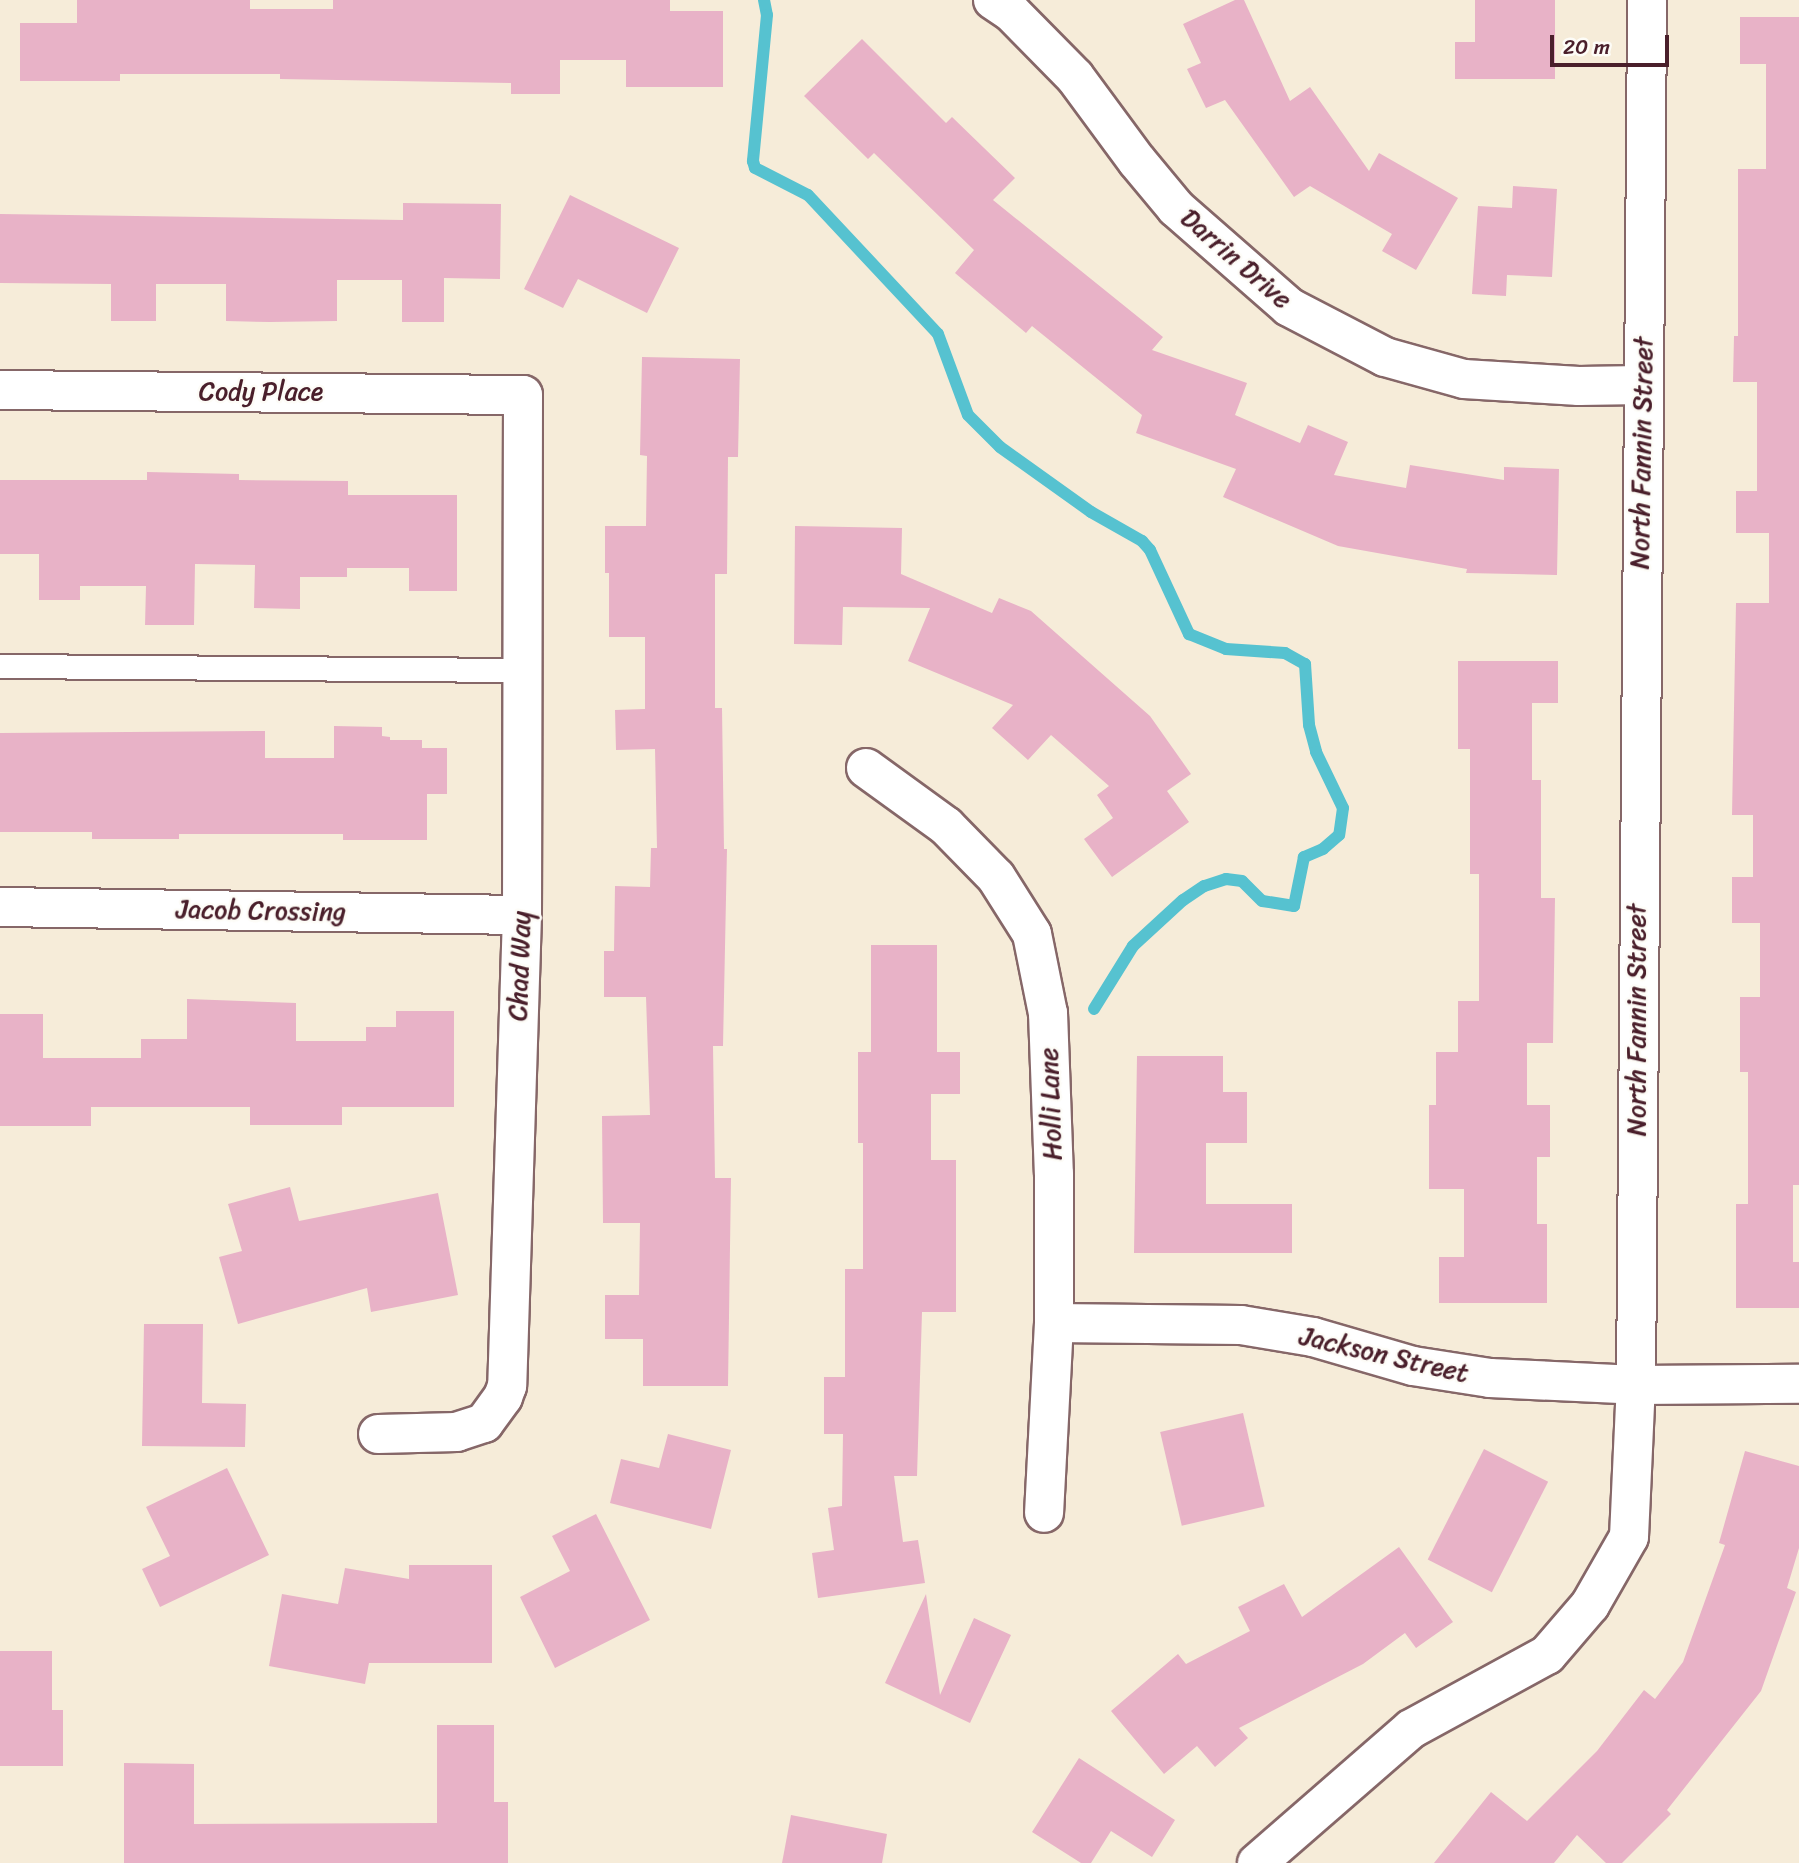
<!DOCTYPE html>
<html>
<head>
<meta charset="utf-8">
<style>
	body { margin:0 }
	#map { position:relative; width:1799px; height:1863px; overflow:hidden; background:#f6ecd9; font-family:Sriracha,sans-serif }
	div>[style] { position:absolute }
	[style*='--x'] { left:calc(var(--x)*1px); top:calc(var(--y)*1px); width:calc(var(--w)*1px); rotate:calc(var(--a)*1deg) }
	.stream>* { height:12px; margin:-6px; padding:0 6px; transform-origin:6px; border-radius:6px; background:#56c2d0 }
	.building>* { inset:0; background:#e8b2c7; transform-origin:0 0 }
	.roads { filter:drop-shadow(2px 0 #866768) drop-shadow(-2px 0 #866768) drop-shadow(0 2px #866768) drop-shadow(0 -2px #866768) }
	.service>* { height:23px; margin:-11.5px; padding:0 11.5px; transform-origin:11.5px; border-radius:11.5px; background:#fff }
	.minor>* { height:38px; margin:-19px; padding:0 19px; transform-origin:19px; border-radius:19px; background:#fff }
	span { translate:-50% -50%; white-space:nowrap; text-align:center; line-height:1.15; -webkit-text-stroke:5px #fdfcf7; paint-order:stroke }
	.street-label { font-size:26px; color:#4a1f2b }
	.scale { position:absolute; left:1550px; top:35px; width:119px; height:32px; box-sizing:border-box; border:4px solid #4a1f2b; border-top:0; padding-left:9px; font-size:21px; line-height:24px; white-space:nowrap; color:#4a1f2b; -webkit-text-stroke:5px #fdfcf7; paint-order:stroke }
</style>
</head>
<body>
<div id="map">
	<div class="stream">
		<i style="--x:764;--y:0;--w:15;--a:79"></i>
		<i style="--x:767;--y:15;--w:147;--a:95.5"></i>
		<i style="--x:753;--y:161;--w:7;--a:74"></i>
		<i style="--x:755;--y:168;--w:59;--a:27"></i>
		<i style="--x:808;--y:195;--w:190;--a:46.9"></i>
		<i style="--x:938;--y:334;--w:86;--a:69.7"></i>
		<i style="--x:968;--y:415;--w:45;--a:45"></i>
		<i style="--x:1000;--y:447;--w:112;--a:35.5"></i>
		<i style="--x:1091;--y:512;--w:59;--a:29.6"></i>
		<i style="--x:1142;--y:541;--w:12;--a:48"></i>
		<i style="--x:1150;--y:550;--w:93;--a:65.1"></i>
		<i style="--x:1189;--y:634;--w:40;--a:22"></i>
		<i style="--x:1226;--y:649;--w:59;--a:3.9"></i>
		<i style="--x:1285;--y:653;--w:23;--a:29"></i>
		<i style="--x:1305;--y:664;--w:61;--a:86.2"></i>
		<i style="--x:1309;--y:725;--w:28;--a:75"></i>
		<i style="--x:1316;--y:752;--w:62;--a:64.3"></i>
		<i style="--x:1343;--y:808;--w:27;--a:98"></i>
		<i style="--x:1339;--y:835;--w:21;--a:139"></i>
		<i style="--x:1323;--y:849;--w:21;--a:157"></i>
		<i style="--x:1304;--y:857;--w:50;--a:101.5"></i>
		<i style="--x:1294;--y:906;--w:32;--a:-171"></i>
		<i style="--x:1262;--y:901;--w:28;--a:-135"></i>
		<i style="--x:1242;--y:881;--w:16;--a:-173"></i>
		<i style="--x:1226;--y:879;--w:23;--a:162"></i>
		<i style="--x:1204;--y:886;--w:25;--a:146"></i>
		<i style="--x:1183;--y:900;--w:68;--a:137.4"></i>
		<i style="--x:1133;--y:946;--w:74;--a:121.8"></i>
	</div>
	<div class="building">
		<i style="clip-path:polygon(77px 0,250px 0,250px 9px,333px 9px,333px 0,670px 0,670px 11px,723px 11px,723px 87px,626px 87px,626px 60px,560px 60px,560px 94px,511px 94px,511px 83px,280px 79px,280px 74px,120px 74px,120px 81px,20px 81px,20px 23px,77px 23px)"></i>
		<i style="clip-path:polygon(1235px 0,1244px 0,1290px 101px,1310px 87px,1369px 171px,1379px 153px,1458px 198px,1416px 270px,1382px 251px,1392px 234px,1310px 186px,1294px 197px,1225px 100px,1206px 108px,1187px 69px,1201px 63px,1183px 24px)"></i>
		<i style="clip-path:polygon(1475px 0,1555px 0,1555px 79px,1455px 79px,1455px 42px,1475px 42px)"></i>
		<i style="clip-path:polygon(1740px 17px,1799px 17px,1799px 1185px,1793px 1185px,1793px 1262px,1799px 1262px,1799px 1308px,1736px 1308px,1736px 1204px,1748px 1204px,1748px 1072px,1740px 1072px,1740px 997px,1760px 997px,1760px 923px,1732px 923px,1732px 877px,1753px 877px,1753px 815px,1732px 815px,1736px 603px,1769px 603px,1769px 533px,1736px 533px,1736px 491px,1757px 491px,1757px 382px,1733px 382px,1734px 336px,1738px 336px,1738px 169px,1766px 169px,1766px 64px,1740px 64px)"></i>
		<i style="clip-path:polygon(862px 39px,946px 123px,952px 117px,1015px 178px,993px 200px,1163px 337px,1152px 350px,1247px 383px,1235px 415px,1300px 443px,1308px 425px,1348px 442px,1334px 475px,1406px 488px,1410px 465px,1504px 480px,1504px 467px,1559px 469px,1557px 575px,1466px 573px,1467px 569px,1338px 546px,1223px 497px,1236px 469px,1136px 433px,1142px 415px,1032px 326px,1026px 333px,955px 273px,974px 250px,874px 153px,868px 159px,804px 96px)"></i>
		<i style="clip-path:polygon(1513px 186px,1557px 189px,1552px 277px,1507px 275px,1506px 296px,1472px 294px,1478px 206px,1512px 208px)"></i>
		<i style="clip-path:polygon(570px 195px,679px 248px,647px 313px,578px 279px,563px 308px,524px 289px)"></i>
		<i style="clip-path:polygon(403px 203px,501px 204px,500px 279px,444px 278px,444px 322px,402px 322px,402px 280px,337px 280px,337px 321px,270px 322px,226px 321px,226px 284px,156px 284px,156px 321px,111px 321px,111px 284px,0 283px,0 214px,403px 220px)"></i>
		<i style="clip-path:polygon(642px 357px,740px 359px,738px 457px,728px 457px,727px 574px,715px 574px,715px 708px,722px 708px,724px 849px,727px 849px,723px 1046px,713px 1046px,715px 1178px,731px 1178px,728px 1386px,643px 1386px,643px 1339px,605px 1339px,605px 1295px,639px 1295px,640px 1223px,603px 1223px,602px 1116px,650px 1115px,646px 997px,604px 997px,604px 951px,614px 951px,615px 886px,650px 887px,651px 848px,657px 848px,655px 749px,616px 750px,615px 710px,645px 709px,645px 637px,609px 637px,609px 573px,605px 573px,605px 526px,646px 526px,647px 456px,640px 455px)"></i>
		<i style="clip-path:polygon(147px 472px,239px 474px,239px 480px,348px 481px,348px 495px,457px 495px,457px 591px,409px 591px,409px 568px,347px 568px,347px 577px,300px 577px,300px 609px,254px 608px,255px 565px,195px 564px,194px 625px,145px 625px,146px 586px,80px 586px,80px 600px,39px 600px,39px 554px,0 554px,0 480px,147px 480px)"></i>
		<i style="clip-path:polygon(795px 526px,902px 528px,901px 574px,992px 613px,999px 598px,1031px 611px,1150px 716px,1191px 774px,1167px 791px,1189px 822px,1112px 877px,1084px 839px,1113px 818px,1097px 795px,1109px 786px,1051px 735px,1028px 760px,992px 728px,1013px 705px,908px 661px,930px 608px,843px 607px,842px 645px,794px 644px)"></i>
		<i style="clip-path:polygon(1458px 661px,1558px 661px,1558px 703px,1532px 703px,1532px 780px,1541px 780px,1541px 898px,1555px 898px,1553px 1043px,1527px 1043px,1527px 1105px,1550px 1105px,1550px 1157px,1537px 1157px,1537px 1224px,1547px 1224px,1547px 1303px,1439px 1303px,1439px 1257px,1464px 1257px,1464px 1189px,1429px 1189px,1429px 1105px,1436px 1105px,1436px 1052px,1458px 1052px,1458px 1001px,1479px 1001px,1479px 874px,1470px 874px,1470px 749px,1458px 749px)"></i>
		<i style="clip-path:polygon(334px 726px,382px 727px,382px 736px,390px 737px,390px 740px,422px 740px,422px 748px,447px 748px,447px 794px,427px 794px,427px 840px,343px 840px,343px 834px,179px 834px,179px 839px,92px 839px,92px 832px,0 832px,0 733px,265px 731px,265px 758px,334px 758px)"></i>
		<i style="clip-path:polygon(871px 945px,937px 945px,937px 1052px,960px 1052px,960px 1094px,931px 1094px,931px 1160px,956px 1160px,956px 1312px,922px 1312px,917px 1476px,894px 1476px,903px 1542px,918px 1540px,925px 1583px,818px 1598px,812px 1553px,834px 1550px,828px 1508px,842px 1506px,843px 1434px,824px 1434px,824px 1377px,845px 1377px,845px 1269px,863px 1269px,863px 1143px,858px 1143px,858px 1052px,871px 1052px)"></i>
		<i style="clip-path:polygon(187px 999px,296px 1003px,296px 1041px,366px 1041px,366px 1027px,396px 1027px,396px 1011px,454px 1011px,454px 1107px,342px 1107px,342px 1125px,250px 1125px,250px 1107px,91px 1107px,91px 1126px,0 1126px,0 1014px,43px 1014px,43px 1058px,141px 1058px,141px 1039px,187px 1039px)"></i>
		<i style="clip-path:polygon(1137px 1056px,1223px 1056px,1223px 1092px,1247px 1092px,1247px 1143px,1206px 1143px,1206px 1204px,1292px 1204px,1292px 1253px,1134px 1253px)"></i>
		<i style="clip-path:polygon(290px 1187px,299px 1221px,438px 1193px,458px 1295px,371px 1312px,367px 1288px,238px 1324px,219px 1257px,242px 1251px,228px 1204px)"></i>
		<i style="clip-path:polygon(144px 1324px,203px 1324px,202px 1403px,246px 1404px,245px 1447px,142px 1446px)"></i>
		<i style="left:1243px;top:1413px;width:96px;height:85px;rotate:77deg"></i>
		<i style="clip-path:polygon(668px 1434px,731px 1450px,711px 1529px,610px 1503px,621px 1459px,659px 1468px)"></i>
		<i style="left:1484px;top:1449px;width:72px;height:124px;rotate:27deg"></i>
		<i style="clip-path:polygon(1745px 1451px,1799px 1466px,1799px 1548px,1787px 1588px,1796px 1592px,1761px 1691px,1667px 1810px,1671px 1814px,1622px 1863px,1606px 1863px,1577px 1835px,1554px 1863px,1434px 1863px,1491px 1792px,1527px 1821px,1597px 1751px,1644px 1690px,1655px 1699px,1683px 1662px,1725px 1545px,1719px 1543px)"></i>
		<i style="clip-path:polygon(227px 1468px,269px 1555px,160px 1607px,142px 1569px,170px 1556px,146px 1507px)"></i>
		<i style="clip-path:polygon(596px 1514px,650px 1620px,555px 1668px,520px 1597px,570px 1571px,552px 1536px)"></i>
		<i style="clip-path:polygon(1399px 1547px,1453px 1622px,1416px 1648px,1405px 1633px,1363px 1664px,1239px 1728px,1248px 1738px,1215px 1767px,1197px 1746px,1164px 1774px,1111px 1711px,1178px 1654px,1186px 1664px,1250px 1631px,1238px 1607px,1284px 1584px,1302px 1617px)"></i>
		<i style="clip-path:polygon(409px 1565px,492px 1565px,492px 1663px,369px 1663px,365px 1684px,269px 1666px,282px 1594px,338px 1604px,345px 1568px,409px 1579px)"></i>
		<i style="clip-path:polygon(926px 1594px,940px 1695px,974px 1618px,1011px 1635px,970px 1723px,885px 1683px)"></i>
		<i style="clip-path:polygon(0 1651px,52px 1651px,52px 1710px,63px 1710px,63px 1766px,0 1766px)"></i>
		<i style="clip-path:polygon(437px 1725px,494px 1725px,494px 1802px,508px 1802px,508px 1863px,124px 1863px,124px 1763px,194px 1764px,194px 1824px,437px 1823px)"></i>
		<i style="clip-path:polygon(1079px 1758px,1175px 1820px,1152px 1857px,1111px 1831px,1091px 1863px,1081px 1863px,1032px 1832px)"></i>
		<i style="clip-path:polygon(791px 1815px,887px 1834px,882px 1863px,782px 1863px)"></i>
	</div>
	<div class="roads">
		<div class="service">
			<i style="--x:0;--y:666;--w:523;--a:0.44"></i>
		</div>
		<div class="minor">
			<i style="--x:993;--y:0;--w:22;--a:34"></i>
			<i style="--x:1011;--y:12;--w:91;--a:45.4"></i>
			<i style="--x:1075;--y:77;--w:104;--a:53.6"></i>
			<i style="--x:1137;--y:161;--w:61;--a:50.3"></i>
			<i style="--x:1176;--y:208;--w:150;--a:41.2"></i>
			<i style="--x:1289;--y:307;--w:108;--a:27.5"></i>
			<i style="--x:1385;--y:357;--w:82;--a:15.6"></i>
			<i style="--x:1464;--y:379;--w:115;--a:3.5"></i>
			<i style="--x:1579;--y:386;--w:63;--a:-0.9"></i>
			<i style="--x:0;--y:390;--w:523;--a:0.55"></i>
			<i style="--x:523;--y:395;--w:520;--a:90.11"></i>
			<i style="--x:522;--y:915;--w:471;--a:91.8"></i>
			<i style="--x:507;--y:1386;--w:12;--a:110"></i>
			<i style="--x:503;--y:1397;--w:32;--a:126"></i>
			<i style="--x:484;--y:1423;--w:28;--a:162"></i>
			<i style="--x:457;--y:1432;--w:79;--a:178.5"></i>
			<i style="--x:866;--y:768;--w:99;--a:35.9"></i>
			<i style="--x:946;--y:826;--w:71;--a:45.6"></i>
			<i style="--x:996;--y:877;--w:67;--a:57.7"></i>
			<i style="--x:1032;--y:934;--w:81;--a:78.6"></i>
			<i style="--x:1048;--y:1013;--w:161;--a:87.9"></i>
			<i style="--x:1054;--y:1174;--w:149;--a:90"></i>
			<i style="--x:1054;--y:1323;--w:190;--a:93"></i>
			<i style="--x:0;--y:907;--w:522;--a:0.88"></i>
			<i style="--x:1054;--y:1323;--w:187;--a:0.6"></i>
			<i style="--x:1241;--y:1325;--w:73;--a:9.5"></i>
			<i style="--x:1313;--y:1337;--w:104;--a:16.2"></i>
			<i style="--x:1413;--y:1366;--w:78;--a:8.9"></i>
			<i style="--x:1490;--y:1378;--w:146;--a:2.7"></i>
			<i style="--x:1636;--y:1385;--w:163;--a:-0.4"></i>
			<i style="--x:1257;--y:1863;--w:204;--a:-41"></i>
			<i style="--x:1411;--y:1729;--w:155;--a:-28.6"></i>
			<i style="--x:1547;--y:1655;--w:66;--a:-49.3"></i>
			<i style="--x:1590;--y:1605;--w:78;--a:-60.2"></i>
			<i style="--x:1629;--y:1537;--w:152;--a:-87.4"></i>
			<i style="--x:1636;--y:1385;--w:1385;--a:-89.54"></i>
		</div>
	</div>
	<div class="street-label">
		<span style="left:1236px;top:259px;rotate:41deg">Darrin Drive</span>
		<span style="left:261px;top:392px">Cody Place</span>
		<span style="left:1642px;top:453px;rotate:-89deg">North Fannin Street</span>
		<span style="left:261px;top:911px;rotate:1deg">Jacob Crossing</span>
		<span style="left:520px;top:966px;rotate:-88deg">Chad Way</span>
		<span style="left:1637px;top:1020px;rotate:-90deg">North Fannin Street</span>
		<span style="left:1051px;top:1104px;rotate:-92deg">Holli Lane</span>
		<span style="left:1384px;top:1355px;rotate:13deg">Jackson Street</span>
	</div>
	<div class="scale">20 m</div>
</div>
</body>
</html>
